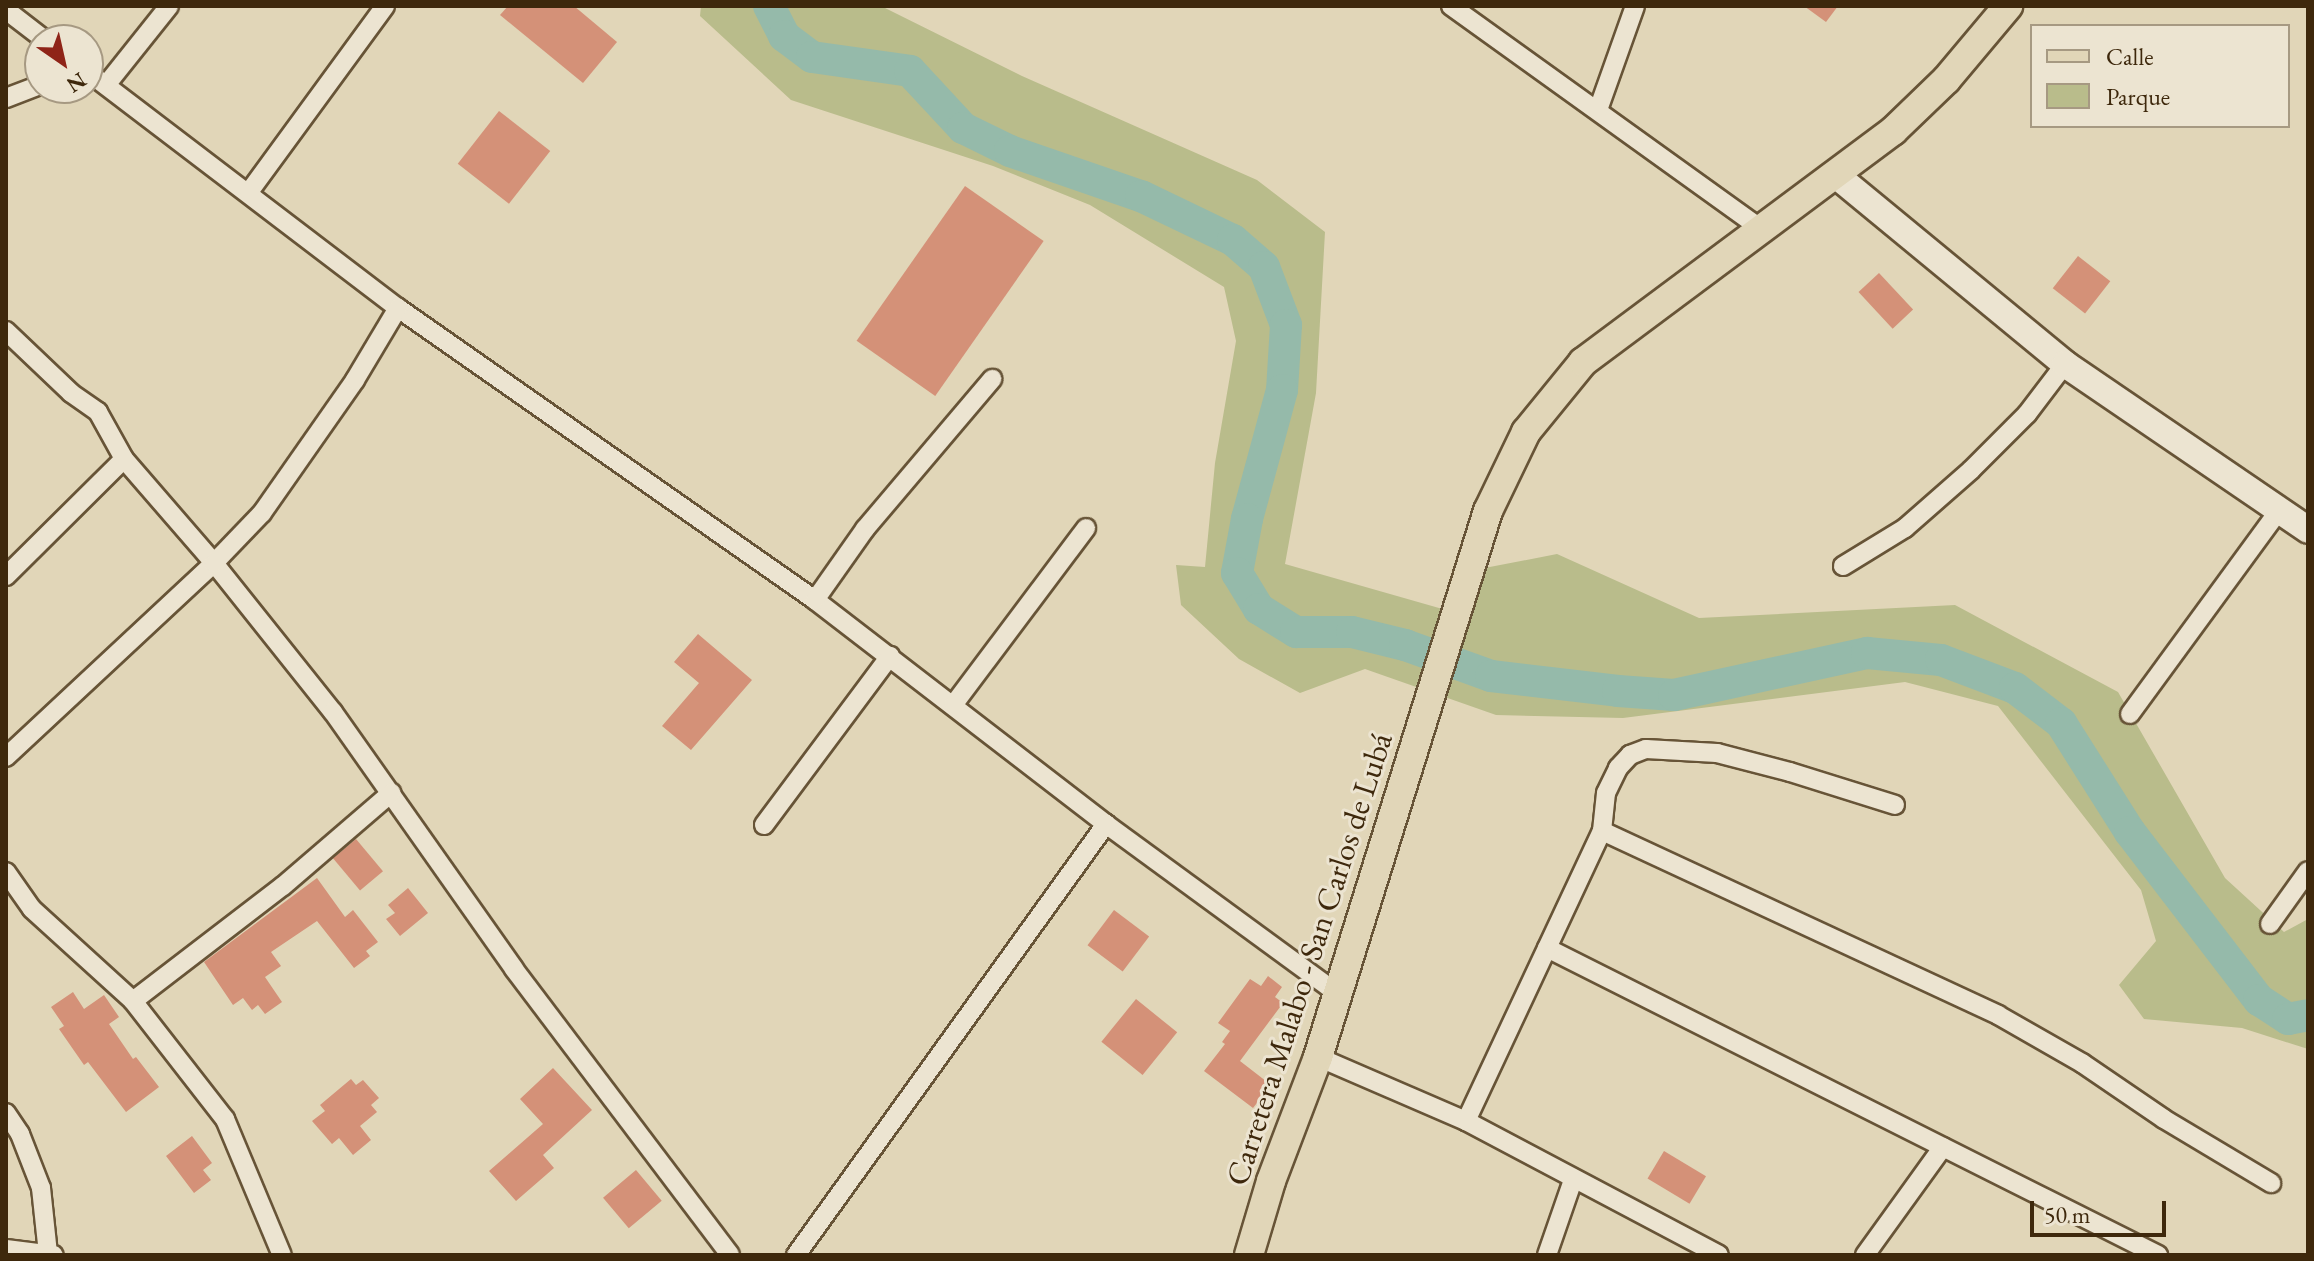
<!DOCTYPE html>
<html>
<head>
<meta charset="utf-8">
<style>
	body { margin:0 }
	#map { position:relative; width:2314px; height:1261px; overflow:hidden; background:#e1d6b8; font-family:"EB Garamond",serif }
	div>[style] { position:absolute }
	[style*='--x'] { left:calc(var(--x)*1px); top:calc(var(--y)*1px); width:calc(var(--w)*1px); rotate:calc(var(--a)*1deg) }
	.green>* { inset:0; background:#b9bc8b }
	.river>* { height:32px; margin:-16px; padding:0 16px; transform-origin:16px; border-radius:16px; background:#95baaa }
	.building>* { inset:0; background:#d49178; transform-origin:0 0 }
	.roads { filter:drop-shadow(2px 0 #675437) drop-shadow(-2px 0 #675437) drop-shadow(0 2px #675437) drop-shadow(0 -2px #675437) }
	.street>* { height:18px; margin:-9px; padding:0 9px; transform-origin:9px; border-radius:9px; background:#ece4d1 }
	.secondary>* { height:26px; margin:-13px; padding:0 13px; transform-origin:13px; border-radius:13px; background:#ece4d1 }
	.primary>* { height:28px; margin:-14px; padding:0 14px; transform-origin:14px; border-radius:14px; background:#e1d6b8 }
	span { translate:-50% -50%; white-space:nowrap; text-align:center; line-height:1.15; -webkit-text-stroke:6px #ece4d1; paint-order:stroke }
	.street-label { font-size:32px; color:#3e280c }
	.frame { position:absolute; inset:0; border:8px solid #3e280c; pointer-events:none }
	.legend { position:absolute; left:2030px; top:24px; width:260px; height:104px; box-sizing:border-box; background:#ece4d1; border:2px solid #a69982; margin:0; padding:10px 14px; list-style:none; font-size:24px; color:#3e280c }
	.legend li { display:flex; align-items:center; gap:16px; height:40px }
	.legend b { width:40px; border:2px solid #a69982 }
	.north { position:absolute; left:24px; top:24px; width:80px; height:80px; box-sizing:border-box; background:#ece4d1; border:2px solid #a69982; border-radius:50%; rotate:146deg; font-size:22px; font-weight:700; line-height:32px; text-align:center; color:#3e280c }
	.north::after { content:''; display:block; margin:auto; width:28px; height:36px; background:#8f2418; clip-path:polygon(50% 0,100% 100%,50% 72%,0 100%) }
	.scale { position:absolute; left:2030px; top:1201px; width:136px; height:36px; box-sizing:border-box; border:4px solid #3e280c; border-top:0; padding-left:10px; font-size:24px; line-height:28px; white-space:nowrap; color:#3e280c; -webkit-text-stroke:6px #ece4d1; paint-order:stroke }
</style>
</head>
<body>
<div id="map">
	<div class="green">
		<i style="clip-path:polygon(701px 6px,881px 6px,1022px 76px,1257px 180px,1325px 232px,1316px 393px,1285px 564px,1460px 614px,1469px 571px,1557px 554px,1699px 618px,1955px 605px,2118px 692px,2225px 878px,2284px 932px,2308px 919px,2308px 1049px,2242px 1028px,2144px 1019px,2119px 985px,2156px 941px,2141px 890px,1998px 706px,1905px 682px,1623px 718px,1496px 715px,1365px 669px,1300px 693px,1239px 659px,1181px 605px,1176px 565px,1205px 567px,1215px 463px,1236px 341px,1224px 287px,1090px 205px,993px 166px,791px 100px,700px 16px)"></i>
	</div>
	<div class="river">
		<i style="--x:769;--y:6;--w:34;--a:63"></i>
		<i style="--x:784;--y:36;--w:35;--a:37"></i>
		<i style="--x:812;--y:57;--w:99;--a:8.1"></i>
		<i style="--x:910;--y:71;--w:78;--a:47.1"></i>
		<i style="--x:963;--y:128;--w:52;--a:26.1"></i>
		<i style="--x:1010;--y:151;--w:139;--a:19"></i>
		<i style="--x:1141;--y:196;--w:102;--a:25.6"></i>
		<i style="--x:1233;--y:240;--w:41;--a:41.1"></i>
		<i style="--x:1264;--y:267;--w:62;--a:69.2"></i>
		<i style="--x:1286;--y:325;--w:65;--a:93.5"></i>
		<i style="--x:1282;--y:390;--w:134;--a:105.2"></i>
		<i style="--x:1247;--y:519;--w:55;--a:100.5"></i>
		<i style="--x:1237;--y:573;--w:42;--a:58.6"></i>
		<i style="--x:1259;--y:609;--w:44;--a:31.9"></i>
		<i style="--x:1296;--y:632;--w:56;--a:0"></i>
		<i style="--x:1352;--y:632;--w:55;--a:13.8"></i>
		<i style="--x:1405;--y:645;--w:91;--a:19.8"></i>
		<i style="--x:1491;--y:676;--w:128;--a:6.7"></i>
		<i style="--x:1618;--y:691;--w:56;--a:4.1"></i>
		<i style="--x:1674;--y:695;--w:198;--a:-12.3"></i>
		<i style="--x:1867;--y:653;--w:74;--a:5.4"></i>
		<i style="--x:1941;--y:660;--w:79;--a:20.7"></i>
		<i style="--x:2015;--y:688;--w:58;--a:37.3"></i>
		<i style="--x:2061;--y:723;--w:129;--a:57.7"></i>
		<i style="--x:2130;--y:832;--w:212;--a:52.5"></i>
		<i style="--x:2259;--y:1000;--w:35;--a:33"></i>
		<i style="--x:2288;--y:1019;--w:20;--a:-11"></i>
	</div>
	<div class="building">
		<i style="clip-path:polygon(508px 6px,574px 6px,617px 42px,583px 83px,500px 15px)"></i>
		<i style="clip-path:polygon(1804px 6px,1838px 6px,1826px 22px)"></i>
		<i style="left:499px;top:111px;width:65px;height:67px;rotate:38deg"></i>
		<i style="left:965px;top:186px;width:96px;height:189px;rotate:35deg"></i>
		<i style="left:2078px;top:256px;width:41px;height:41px;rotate:38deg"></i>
		<i style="left:1879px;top:273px;width:50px;height:28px;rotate:47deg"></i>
		<i style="clip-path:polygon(698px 634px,752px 680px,691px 750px,662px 726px,699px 683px,674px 662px)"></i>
		<i style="left:356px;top:839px;width:42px;height:30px;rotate:50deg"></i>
		<i style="clip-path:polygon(317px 878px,345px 917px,353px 910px,378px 942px,366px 951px,370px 956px,354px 968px,317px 921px,271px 952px,281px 966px,265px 977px,282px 1002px,265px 1014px,258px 1005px,252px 1010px,243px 998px,233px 1005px,204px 962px)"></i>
		<i style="clip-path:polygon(408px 888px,428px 913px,400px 936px,386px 919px,395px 913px,388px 905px)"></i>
		<i style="left:1114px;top:910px;width:44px;height:44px;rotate:37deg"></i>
		<i style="clip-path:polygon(1268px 976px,1282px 987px,1275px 997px,1283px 1003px,1240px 1061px,1271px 1085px,1253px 1108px,1204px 1071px,1225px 1044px,1222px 1042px,1230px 1031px,1218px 1023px,1250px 979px,1261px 986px)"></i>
		<i style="clip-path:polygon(73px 992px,84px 1009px,104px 995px,119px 1017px,109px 1024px,133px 1059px,136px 1057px,159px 1087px,126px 1112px,88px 1062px,84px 1065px,59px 1029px,64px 1026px,51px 1007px)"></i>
		<i style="left:1136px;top:999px;width:53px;height:55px;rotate:39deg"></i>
		<i style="clip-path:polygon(553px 1068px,592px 1110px,543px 1155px,554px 1168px,516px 1201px,489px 1171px,543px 1124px,520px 1099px)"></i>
		<i style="clip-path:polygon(351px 1079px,356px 1085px,363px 1080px,379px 1098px,371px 1105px,377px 1112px,360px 1126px,371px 1140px,353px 1155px,339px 1138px,332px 1144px,312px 1121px,325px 1111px,320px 1105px)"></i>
		<i style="clip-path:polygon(192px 1136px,212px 1163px,203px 1170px,211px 1180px,194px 1193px,166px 1156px)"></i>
		<i style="left:1664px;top:1151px;width:49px;height:32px;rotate:31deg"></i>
		<i style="left:636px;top:1170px;width:40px;height:43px;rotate:50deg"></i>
	</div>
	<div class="roads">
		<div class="street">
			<i style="--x:1451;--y:6;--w:380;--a:35.7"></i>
			<i style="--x:6;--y:10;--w:49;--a:37.6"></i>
			<i style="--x:88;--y:72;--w:390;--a:37.3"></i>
			<i style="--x:398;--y:308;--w:509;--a:35"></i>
			<i style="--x:815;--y:600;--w:367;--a:37.6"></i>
			<i style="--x:1106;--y:824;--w:286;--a:36.2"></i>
			<i style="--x:106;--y:85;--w:101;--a:-51.4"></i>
			<i style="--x:6;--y:98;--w:36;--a:-21"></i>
			<i style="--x:1598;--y:110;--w:110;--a:-70.4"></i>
			<i style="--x:249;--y:192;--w:230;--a:-53.8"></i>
			<i style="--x:6;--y:331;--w:90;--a:43.6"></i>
			<i style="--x:71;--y:393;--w:33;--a:35"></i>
			<i style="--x:98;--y:412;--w:54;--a:61"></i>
			<i style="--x:1843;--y:566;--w:73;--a:-31.5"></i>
			<i style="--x:1905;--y:528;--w:88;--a:-41.3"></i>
			<i style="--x:1971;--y:470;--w:79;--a:-45"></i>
			<i style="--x:2027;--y:414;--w:63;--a:-52.8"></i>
			<i style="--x:6;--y:576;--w:166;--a:-44.8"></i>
			<i style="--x:124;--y:459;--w:138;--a:49.1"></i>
			<i style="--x:214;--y:563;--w:191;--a:51.4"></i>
			<i style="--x:333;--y:712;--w:314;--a:54.8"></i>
			<i style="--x:514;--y:969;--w:358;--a:52.9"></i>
			<i style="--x:815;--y:600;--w:87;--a:-54.8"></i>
			<i style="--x:865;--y:529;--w:197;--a:-49.7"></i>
			<i style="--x:954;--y:704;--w:220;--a:-53.1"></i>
			<i style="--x:2130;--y:714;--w:254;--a:-53.8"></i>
			<i style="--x:6;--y:757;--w:284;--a:-43"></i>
			<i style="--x:214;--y:563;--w:69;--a:-46.2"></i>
			<i style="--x:262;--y:513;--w:162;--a:-55"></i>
			<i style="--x:355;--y:380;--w:84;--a:-59.2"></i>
			<i style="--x:764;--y:825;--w:211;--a:-53.3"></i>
			<i style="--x:1602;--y:831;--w:437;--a:24.9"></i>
			<i style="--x:1998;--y:1015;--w:97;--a:29.7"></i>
			<i style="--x:2082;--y:1063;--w:99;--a:34.3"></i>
			<i style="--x:2164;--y:1119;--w:125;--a:30.9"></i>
			<i style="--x:6;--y:872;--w:45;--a:54.9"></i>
			<i style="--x:32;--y:909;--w:137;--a:42.3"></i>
			<i style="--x:133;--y:1001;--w:150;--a:52.1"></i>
			<i style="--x:225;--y:1119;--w:147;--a:67.3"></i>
			<i style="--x:2270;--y:924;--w:65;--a:-54.4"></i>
			<i style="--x:1547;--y:948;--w:684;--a:26.68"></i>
			<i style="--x:133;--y:1001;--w:189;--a:-37.5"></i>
			<i style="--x:283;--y:886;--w:143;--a:-40.7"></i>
			<i style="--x:1318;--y:1057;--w:161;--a:23.4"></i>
			<i style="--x:1466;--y:1121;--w:286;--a:27.9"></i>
			<i style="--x:6;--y:1113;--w:25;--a:56"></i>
			<i style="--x:20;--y:1134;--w:58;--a:68.7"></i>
			<i style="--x:41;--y:1188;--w:66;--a:83.9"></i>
			<i style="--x:1466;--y:1121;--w:320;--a:-64.9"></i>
			<i style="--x:1602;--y:831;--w:38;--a:-84"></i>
			<i style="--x:1606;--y:793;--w:28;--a:-64"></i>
			<i style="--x:1618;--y:768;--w:18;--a:-47"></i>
			<i style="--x:1630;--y:755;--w:17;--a:-21"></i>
			<i style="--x:1646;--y:749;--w:71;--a:3.2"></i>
			<i style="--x:1717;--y:753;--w:75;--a:14.6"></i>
			<i style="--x:1790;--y:772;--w:110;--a:17.4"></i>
			<i style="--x:6;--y:1249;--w:48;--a:7.1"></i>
			<i style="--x:796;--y:1255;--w:531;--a:-54.27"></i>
			<i style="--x:1547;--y:1255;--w:79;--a:-70.9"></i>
			<i style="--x:1865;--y:1255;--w:133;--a:-54.2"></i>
		</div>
		<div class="secondary">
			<i style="--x:1837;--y:176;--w:296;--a:39.5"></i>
			<i style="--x:2065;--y:364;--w:294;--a:34.3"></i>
		</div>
		<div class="primary">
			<i style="--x:1249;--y:1255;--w:77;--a:-73.4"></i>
			<i style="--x:1271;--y:1181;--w:133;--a:-69.2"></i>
			<i style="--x:1318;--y:1057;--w:572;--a:-72.71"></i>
			<i style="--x:1488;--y:511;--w:88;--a:-64.3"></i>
			<i style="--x:1526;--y:432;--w:90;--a:-50.8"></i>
			<i style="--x:1583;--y:362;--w:387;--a:-36.7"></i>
			<i style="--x:1893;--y:131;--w:74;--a:-43.9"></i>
			<i style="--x:1946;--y:80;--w:97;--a:-50"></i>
		</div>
	</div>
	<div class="street-label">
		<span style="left:1309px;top:959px;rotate:-72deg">Carretera Malabo - San Carlos de Lubá</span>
	</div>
	<div class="frame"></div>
	<ul class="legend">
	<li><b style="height:10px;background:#e1d6b8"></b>Calle</li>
	<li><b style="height:22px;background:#b9bc8b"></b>Parque</li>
	</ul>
	<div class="north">N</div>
	<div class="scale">50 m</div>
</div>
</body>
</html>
